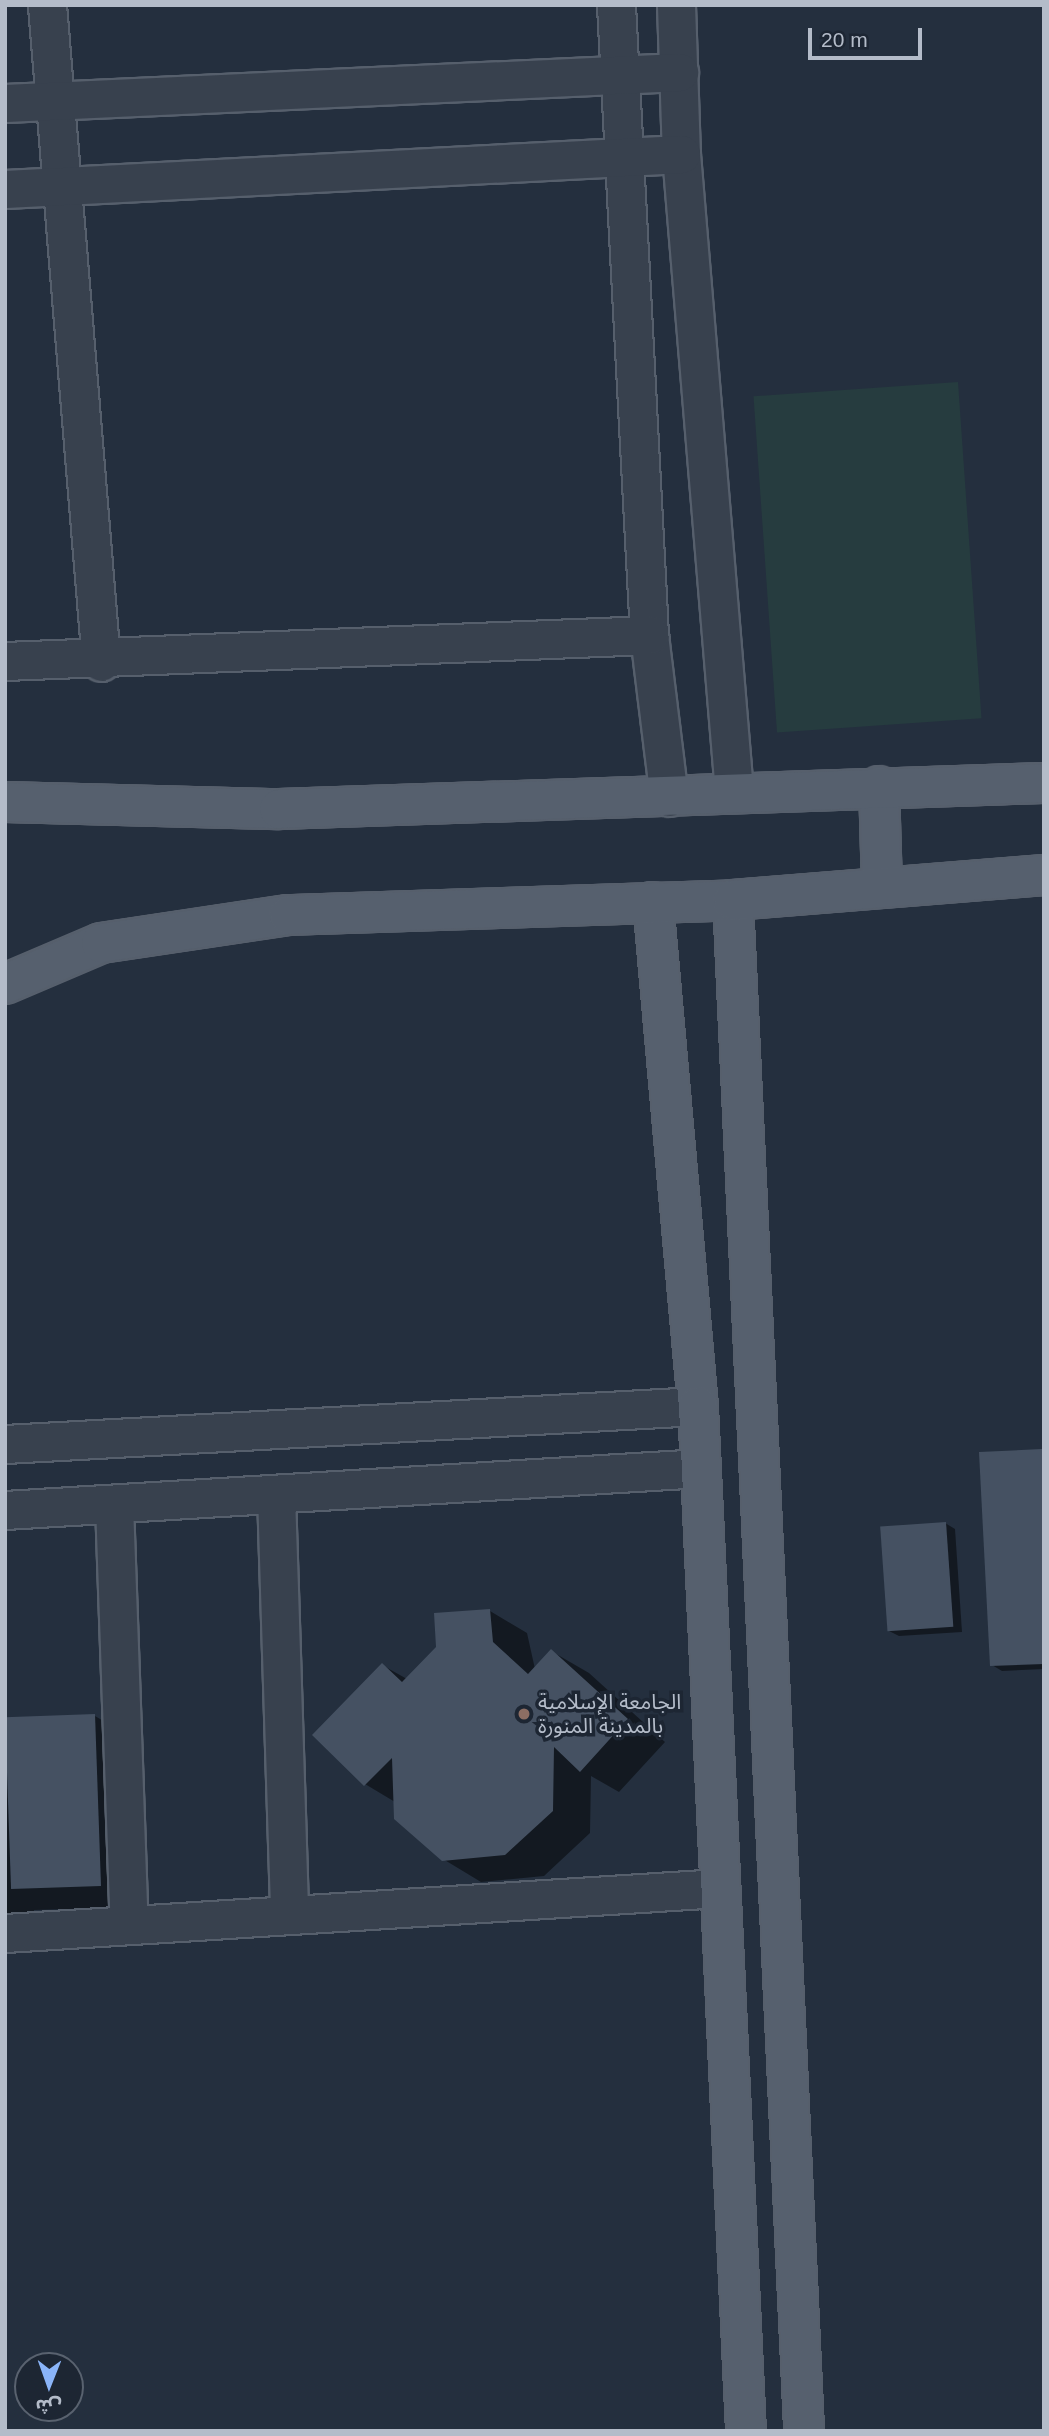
<!DOCTYPE html>
<html>
<head>
<meta charset="utf-8">
<style>
	body { margin:0 }
	#map { position:relative; width:1049px; height:2436px; overflow:hidden; background:#242f3e; font-family:Arial,"Noto Sans Arabic",sans-serif }
	div>[style] { position:absolute }
	[style*='--x'] { left:calc(var(--x)*1px); top:calc(var(--y)*1px); width:calc(var(--w)*1px); rotate:calc(var(--a)*1deg) }
	.green>* { inset:0; background:#263c3f; transform-origin:0 0 }
	.shadow>* { inset:0; background:#0007 }
	.building>* { inset:0; background:#455162; transform-origin:0 0 }
	.roads { filter:drop-shadow(2px 0 #565f6c) drop-shadow(-2px 0 #565f6c) drop-shadow(0 2px #565f6c) drop-shadow(0 -2px #565f6c) }
	.minor>* { height:37px; margin:-18.5px; padding:0 18.5px; transform-origin:18.5px; border-radius:18.5px; background:#38414e }
	.major>* { height:38px; margin:-19px; padding:0 19px; transform-origin:19px; border-radius:19px; background:#56606e }
	.dots>* { width:19px; height:19px; translate:-50% -50%; box-sizing:border-box; border:4px solid #1d2633; border-radius:50% }
	span { translate:-50% -50%; white-space:nowrap; text-align:center; line-height:1.15; -webkit-text-stroke:7px #1d2633; paint-order:stroke }
	.poi-label { font-size:21px; color:#b4bcc9 }
	.left { translate:0 -50%; text-align:left }
	.frame { position:absolute; inset:0; border:7px solid #b4bcc9; pointer-events:none }
	.north { position:absolute; left:14px; top:2352px; width:70px; height:70px; box-sizing:border-box; background:#1d2633; border:2px solid #59626f; border-radius:50%; rotate:181deg; font-size:19px; font-weight:700; line-height:28px; text-align:center; color:#b4bcc9 }
	.north::after { content:''; display:block; margin:auto; width:24px; height:32px; background:#8ab4f8; clip-path:polygon(50% 0,100% 100%,50% 72%,0 100%) }
	.scale { position:absolute; left:808px; top:28px; width:114px; height:32px; box-sizing:border-box; border:4px solid #b4bcc9; border-top:0; padding-left:9px; font-size:21px; line-height:24px; white-space:nowrap; color:#b4bcc9; -webkit-text-stroke:5px #1d2633; paint-order:stroke }
</style>
</head>
<body>
<div id="map">
	<div class="green">
		<i style="left:958px;top:382px;width:337px;height:205px;rotate:86deg"></i>
	</div>
	<div class="shadow">
		<i style="clip-path:polygon(1041px 1451px,1044px 1669px,1002px 1671px,992px 1665px)"></i>
		<i style="clip-path:polygon(945px 1523px,955px 1529px,962px 1632px,899px 1636px,889px 1631px)"></i>
		<i style="clip-path:polygon(490px 1611px,527px 1633px,535px 1669px,551px 1651px,589px 1673px,665px 1742px,619px 1792px,591px 1776px,590px 1833px,544px 1876px,481px 1882px,443px 1859px,395px 1802px,365px 1784px,382px 1665px,407px 1679px)"></i>
		<i style="clip-path:polygon(95px 1716px,132px 1738px,137px 1907px,34px 1910px,35px 1926px,5px 1927px,5px 1718px)"></i>
	</div>
	<div class="building">
		<i style="clip-path:polygon(1042px 1449px,1044px 1664px,990px 1666px,979px 1452px)"></i>
		<i style="left:946px;top:1522px;width:105px;height:66px;rotate:86deg"></i>
		<i style="clip-path:polygon(490px 1609px,493px 1642px,528px 1674px,551px 1649px,628px 1719px,580px 1772px,554px 1747px,553px 1811px,505px 1855px,442px 1861px,394px 1819px,392px 1758px,364px 1786px,312px 1735px,382px 1663px,402px 1682px,436px 1647px,434px 1613px)"></i>
		<i style="left:95px;top:1714px;width:172px;height:90px;rotate:88deg"></i>
	</div>
	<div class="roads">
		<div class="minor">
			<i style="--x:47;--y:5;--w:659;--a:85.3"></i>
			<i style="--x:616;--y:5;--w:631;--a:87"></i>
			<i style="--x:649;--y:635;--w:163;--a:83"></i>
			<i style="--x:676;--y:5;--w:149;--a:88.1"></i>
			<i style="--x:681;--y:154;--w:640;--a:85.25"></i>
			<i style="--x:5;--y:103;--w:675;--a:-2.63"></i>
			<i style="--x:5;--y:189;--w:677;--a:-2.96"></i>
			<i style="--x:5;--y:661;--w:645;--a:-2.31"></i>
			<i style="--x:5;--y:1444;--w:694;--a:-3.14"></i>
			<i style="--x:276;--y:1494;--w:421;--a:88.2"></i>
			<i style="--x:114;--y:1504;--w:421;--a:88"></i>
			<i style="--x:5;--y:1510;--w:697;--a:-3.45"></i>
			<i style="--x:5;--y:1933;--w:717;--a:-3.6"></i>
		</div>
		<div class="major">
			<i style="--x:879;--y:786;--w:101;--a:88.3"></i>
			<i style="--x:5;--y:802;--w:274;--a:1.5"></i>
			<i style="--x:279;--y:809;--w:765;--a:-1.95"></i>
			<i style="--x:733;--y:900;--w:1533;--a:87.34"></i>
			<i style="--x:653;--y:902;--w:506;--a:84.9"></i>
			<i style="--x:698;--y:1406;--w:1026;--a:87.32"></i>
			<i style="--x:5;--y:984;--w:104;--a:-23.1"></i>
			<i style="--x:101;--y:943;--w:190;--a:-8.5"></i>
			<i style="--x:289;--y:915;--w:444;--a:-1.9"></i>
			<i style="--x:733;--y:900;--w:312;--a:-4.6"></i>
		</div>
	</div>
	<div class="dots">
		<i style="left:524px;top:1714px;background:#8d6e63"></i>
	</div>
	<div class="poi-label">
		<span class="left" style="left:538px;top:1714px">الجامعة الإسلامية<br>بالمدينة المنورة</span>
	</div>
	<div class="frame"></div>
	<div class="north">ش</div>
	<div class="scale">20 m</div>
</div>
</body>
</html>
